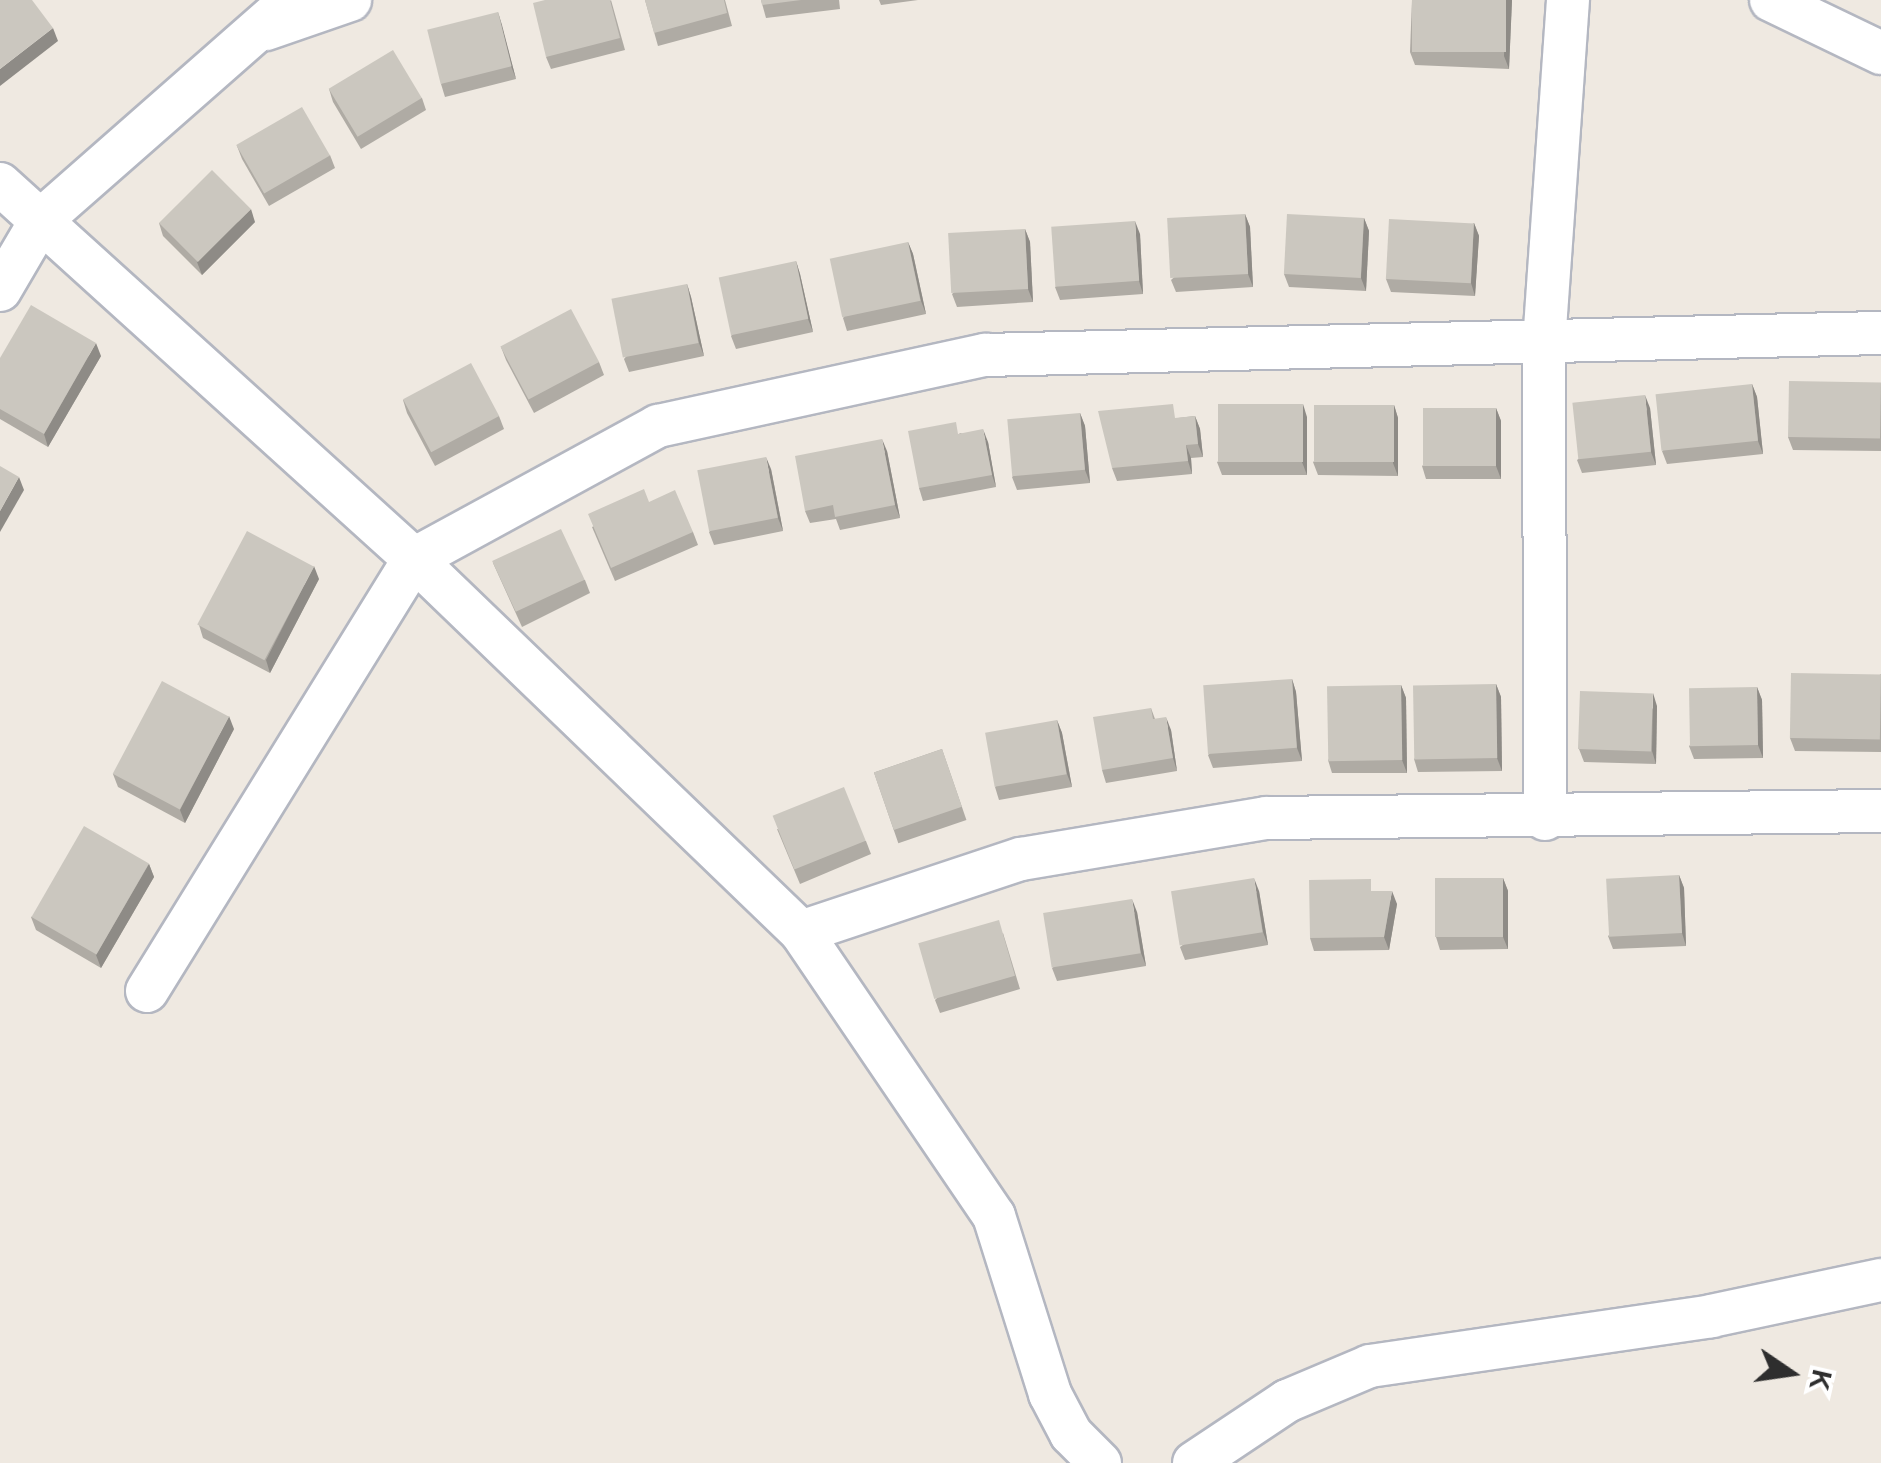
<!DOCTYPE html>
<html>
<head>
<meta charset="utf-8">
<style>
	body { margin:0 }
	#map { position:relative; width:1881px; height:1463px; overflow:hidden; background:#efe9e1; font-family:Arial,sans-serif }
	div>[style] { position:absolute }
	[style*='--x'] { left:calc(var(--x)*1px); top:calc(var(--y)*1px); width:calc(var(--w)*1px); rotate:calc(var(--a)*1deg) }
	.roads { filter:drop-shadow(2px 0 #b4b7c1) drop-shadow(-2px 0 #b4b7c1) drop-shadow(0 2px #b4b7c1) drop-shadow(0 -2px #b4b7c1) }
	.street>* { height:42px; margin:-21px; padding:0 21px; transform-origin:21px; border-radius:21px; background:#fff }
	.wall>* { inset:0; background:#afaba4; transform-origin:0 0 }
	.shaded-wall>* { inset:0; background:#8e8b86 }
	.building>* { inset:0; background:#cbc7bf; transform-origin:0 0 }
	span { translate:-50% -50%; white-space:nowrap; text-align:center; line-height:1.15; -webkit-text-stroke:9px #fff; paint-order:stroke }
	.north { position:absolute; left:1741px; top:1323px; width:100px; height:100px; -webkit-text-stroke:8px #fff; paint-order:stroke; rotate:103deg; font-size:28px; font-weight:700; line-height:40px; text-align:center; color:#2e2e2e }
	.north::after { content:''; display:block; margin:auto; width:35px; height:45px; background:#2e2e2e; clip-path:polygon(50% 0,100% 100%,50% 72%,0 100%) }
</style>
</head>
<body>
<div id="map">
	<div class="roads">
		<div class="street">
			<i style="--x:1771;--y:0;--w:122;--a:25.7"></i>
			<i style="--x:266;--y:29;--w:89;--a:-19"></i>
			<i style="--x:0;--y:184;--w:559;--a:42.17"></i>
			<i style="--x:414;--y:559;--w:537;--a:43.94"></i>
			<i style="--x:801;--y:932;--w:343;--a:55.8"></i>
			<i style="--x:994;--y:1216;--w:187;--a:72.5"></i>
			<i style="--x:1050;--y:1394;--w:45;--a:62.3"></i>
			<i style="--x:1071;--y:1434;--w:41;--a:45"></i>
			<i style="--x:0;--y:290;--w:81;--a:-59.6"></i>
			<i style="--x:41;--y:220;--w:333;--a:-41.3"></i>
			<i style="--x:1545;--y:819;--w:476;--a:-90.1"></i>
			<i style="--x:1544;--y:343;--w:344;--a:-86"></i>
			<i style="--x:801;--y:932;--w:232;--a:-18.4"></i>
			<i style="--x:1021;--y:859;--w:248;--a:-9.5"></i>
			<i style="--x:1266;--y:818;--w:615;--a:-0.65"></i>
			<i style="--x:147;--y:991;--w:508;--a:-58.28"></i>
			<i style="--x:414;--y:559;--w:278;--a:-28.6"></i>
			<i style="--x:658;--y:426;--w:335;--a:-12.3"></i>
			<i style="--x:985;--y:355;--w:896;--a:-1.41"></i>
			<i style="--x:1194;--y:1463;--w:112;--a:-33.7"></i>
			<i style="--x:1287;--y:1401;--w:90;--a:-22.9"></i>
			<i style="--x:1370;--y:1366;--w:345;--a:-8.3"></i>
			<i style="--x:1711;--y:1316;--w:174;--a:-12"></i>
		</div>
	</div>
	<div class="wall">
		<i style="clip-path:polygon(611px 0,625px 50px,551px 69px,546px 57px)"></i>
		<i style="clip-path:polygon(645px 0,725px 0,732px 26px,658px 46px)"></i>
		<i style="clip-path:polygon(761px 0,839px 0,840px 9px,766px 18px)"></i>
		<i style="clip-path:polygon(879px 0,918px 0,881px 5px)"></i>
		<i style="clip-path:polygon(1412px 0,1512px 0,1509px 69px,1415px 65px,1410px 52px)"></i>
		<i style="clip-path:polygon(498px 12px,516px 79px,445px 97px,441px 84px)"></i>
		<i style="clip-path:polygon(329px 89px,422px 98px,426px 110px,361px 149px,333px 102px)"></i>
		<i style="clip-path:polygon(237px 146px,330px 155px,335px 168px,269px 206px,242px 159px)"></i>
		<i style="clip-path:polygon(1245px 214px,1250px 227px,1253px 287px,1176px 292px,1171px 280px)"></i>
		<i style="clip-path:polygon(1364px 218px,1369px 231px,1366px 291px,1289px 287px,1284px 274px)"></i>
		<i style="clip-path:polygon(255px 222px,202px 275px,163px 236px,159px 223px)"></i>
		<i style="clip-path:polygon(1474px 223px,1479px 236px,1475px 296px,1391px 292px,1386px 279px)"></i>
		<i style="clip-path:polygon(1025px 229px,1030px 242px,1033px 302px,957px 307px,952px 294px)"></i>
		<i style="clip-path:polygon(1140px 234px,1143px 294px,1060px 300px,1055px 287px)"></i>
		<i style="clip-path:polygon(908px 242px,913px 254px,926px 314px,847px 331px,843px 318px)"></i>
		<i style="clip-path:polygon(796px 261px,800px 274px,813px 332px,736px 349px,731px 336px)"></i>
		<i style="clip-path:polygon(687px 284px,691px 297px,704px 356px,629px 372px,624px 359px)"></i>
		<i style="clip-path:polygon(501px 347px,599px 362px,604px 375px,534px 413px,506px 360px)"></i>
		<i style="clip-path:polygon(101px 356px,48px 447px,0 419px,0 358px)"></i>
		<i style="clip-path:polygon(1881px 383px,1881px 451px,1793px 450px,1788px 437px)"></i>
		<i style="clip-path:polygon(1752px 384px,1757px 397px,1763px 454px,1667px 464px,1662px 451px)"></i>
		<i style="clip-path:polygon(403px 400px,499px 416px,504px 429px,435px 466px,407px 413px)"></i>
		<i style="clip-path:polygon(1394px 405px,1398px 418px,1398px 476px,1318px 475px,1313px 462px)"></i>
		<i style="clip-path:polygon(1496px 408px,1501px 421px,1501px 479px,1426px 479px,1422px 466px)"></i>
		<i style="clip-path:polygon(1650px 408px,1656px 465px,1582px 473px,1577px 460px)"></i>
		<i style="clip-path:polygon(1080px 413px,1085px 426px,1090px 483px,1017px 490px,1012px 477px)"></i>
		<i style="clip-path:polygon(1195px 416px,1200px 429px,1203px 457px,1191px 458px,1192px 474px,1117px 481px,1112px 468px,1178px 418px)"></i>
		<i style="clip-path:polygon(1307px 417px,1307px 475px,1222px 475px,1217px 462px)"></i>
		<i style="clip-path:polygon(960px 433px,988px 442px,996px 487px,923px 501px,919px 488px)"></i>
		<i style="clip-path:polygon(887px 451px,900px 518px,840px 530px,836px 519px,810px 523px,805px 511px)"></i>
		<i style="clip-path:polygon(771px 469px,783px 531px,714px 545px,709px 532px)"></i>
		<i style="clip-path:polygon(649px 502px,693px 532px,698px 545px,615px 581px,592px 527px)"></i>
		<i style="clip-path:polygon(493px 563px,585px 580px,590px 593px,522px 627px)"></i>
		<i style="clip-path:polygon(319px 579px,270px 673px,203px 638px,199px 625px)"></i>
		<i style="clip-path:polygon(1881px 674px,1881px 752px,1795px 751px,1790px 738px)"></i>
		<i style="clip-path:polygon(1292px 679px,1296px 692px,1302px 761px,1213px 768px,1208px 755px)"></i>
		<i style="clip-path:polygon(1496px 684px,1501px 697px,1502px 771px,1418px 772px,1414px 759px)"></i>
		<i style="clip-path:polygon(1401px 685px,1406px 698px,1407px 773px,1332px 773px,1328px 760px)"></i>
		<i style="clip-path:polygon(1757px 687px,1762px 700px,1763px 758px,1694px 759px,1689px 746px)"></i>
		<i style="clip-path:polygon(1657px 706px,1656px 764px,1584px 762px,1579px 749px)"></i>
		<i style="clip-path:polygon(1151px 708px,1155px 719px,1171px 730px,1177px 771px,1106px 783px,1102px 770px)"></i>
		<i style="clip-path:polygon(1057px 720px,1062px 733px,1072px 787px,999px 800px,995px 787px)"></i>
		<i style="clip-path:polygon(234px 729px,185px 823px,118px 787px,113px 774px)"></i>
		<i style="left:942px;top:749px;width:75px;height:72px;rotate:71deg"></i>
		<i style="clip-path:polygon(777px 829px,866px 841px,871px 854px,800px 884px)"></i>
		<i style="clip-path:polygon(149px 864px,154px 877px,101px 968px,36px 930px,31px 917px)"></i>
		<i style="clip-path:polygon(1679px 875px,1684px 888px,1686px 946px,1613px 949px,1608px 936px)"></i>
		<i style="clip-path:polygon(1503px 878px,1508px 891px,1508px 949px,1440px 950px,1436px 937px)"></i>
		<i style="clip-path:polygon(1259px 891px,1268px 945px,1185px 960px,1180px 947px)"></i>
		<i style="clip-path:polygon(1375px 891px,1397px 904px,1389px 950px,1314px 951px,1310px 938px)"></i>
		<i style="clip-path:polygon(1137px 912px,1146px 966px,1057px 981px,1052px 968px)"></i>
		<i style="clip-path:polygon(1003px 933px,1020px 989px,940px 1013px,935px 1000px)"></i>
	</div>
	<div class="shaded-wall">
		<i style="clip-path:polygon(1506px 0,1512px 0,1509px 69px,1504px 56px)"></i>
		<i style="clip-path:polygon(498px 12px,502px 25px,516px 79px,511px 66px)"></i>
		<i style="clip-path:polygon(53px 28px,58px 41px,0 86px,0 69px)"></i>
		<i style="clip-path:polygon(251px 209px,255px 222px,202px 275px,197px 262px)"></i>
		<i style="clip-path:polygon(1245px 214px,1250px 227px,1253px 287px,1248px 274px)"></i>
		<i style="clip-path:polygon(1364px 218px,1369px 231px,1366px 291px,1361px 278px)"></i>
		<i style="clip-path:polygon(1135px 221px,1140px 234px,1143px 294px,1139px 281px)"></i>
		<i style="clip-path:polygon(1474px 223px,1479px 236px,1475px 296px,1471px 283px)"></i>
		<i style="clip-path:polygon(1025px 229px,1030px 242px,1033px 302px,1028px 289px)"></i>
		<i style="clip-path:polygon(908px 242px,913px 254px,926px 314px,921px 301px)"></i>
		<i style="clip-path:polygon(796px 261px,800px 274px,813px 332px,808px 319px)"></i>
		<i style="clip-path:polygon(687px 284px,691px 297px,704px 356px,699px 343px)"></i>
		<i style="clip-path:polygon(96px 343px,101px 356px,48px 447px,44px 434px)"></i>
		<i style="clip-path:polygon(1752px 384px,1757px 397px,1763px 454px,1758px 441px)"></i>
		<i style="clip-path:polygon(1645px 395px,1650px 408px,1656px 465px,1651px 452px)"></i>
		<i style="clip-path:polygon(1303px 404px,1307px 417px,1307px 475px,1302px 462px)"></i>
		<i style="clip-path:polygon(1394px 405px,1398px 418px,1398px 476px,1393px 463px)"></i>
		<i style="clip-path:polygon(1496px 408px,1501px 421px,1501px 479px,1496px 466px)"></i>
		<i style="clip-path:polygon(1080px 413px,1085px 426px,1090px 483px,1085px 470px)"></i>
		<i style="clip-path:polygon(1195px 416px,1200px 429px,1203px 457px,1198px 444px)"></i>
		<i style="clip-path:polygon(983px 429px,988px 442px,996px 487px,992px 475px)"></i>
		<i style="clip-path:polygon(882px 439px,887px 451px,900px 518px,895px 505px)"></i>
		<i style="clip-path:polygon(1186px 445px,1191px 458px,1192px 474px,1188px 461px)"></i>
		<i style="clip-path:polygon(766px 457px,771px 469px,783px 531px,778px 518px)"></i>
		<i style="clip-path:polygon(19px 477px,24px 490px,0 532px,0 511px)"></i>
		<i style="clip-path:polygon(314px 566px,319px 579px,270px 673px,266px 660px)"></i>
		<i style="clip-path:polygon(1292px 679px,1296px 692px,1302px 761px,1297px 748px)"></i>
		<i style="clip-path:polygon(1496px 684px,1501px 697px,1502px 771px,1497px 758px)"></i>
		<i style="clip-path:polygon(1401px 685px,1406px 698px,1407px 773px,1402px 760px)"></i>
		<i style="clip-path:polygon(1757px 687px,1762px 700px,1763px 758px,1758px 745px)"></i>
		<i style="clip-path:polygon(1653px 693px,1657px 706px,1656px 764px,1652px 751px)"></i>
		<i style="clip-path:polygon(229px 716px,234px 729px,185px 823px,180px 810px)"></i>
		<i style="clip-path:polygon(1166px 717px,1171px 730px,1177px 771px,1173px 758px)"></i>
		<i style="clip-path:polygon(1057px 720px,1062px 733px,1072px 787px,1067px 774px)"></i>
		<i style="clip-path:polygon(149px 864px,154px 877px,101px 968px,96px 955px)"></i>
		<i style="clip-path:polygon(1679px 875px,1684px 888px,1686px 946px,1682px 933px)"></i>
		<i style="clip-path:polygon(1254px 878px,1259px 891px,1268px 945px,1263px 932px)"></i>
		<i style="clip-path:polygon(1503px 878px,1508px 891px,1508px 949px,1503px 937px)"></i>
		<i style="clip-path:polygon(1392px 891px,1397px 904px,1389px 950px,1384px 937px)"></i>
		<i style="clip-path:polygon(1132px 899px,1137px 912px,1146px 966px,1141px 953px)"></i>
	</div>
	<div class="building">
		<i style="clip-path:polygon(0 0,32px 0,53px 28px,0 69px)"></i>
		<i style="clip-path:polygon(545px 0,610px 0,620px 38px,546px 57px,533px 3px)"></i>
		<i style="clip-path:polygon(645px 0,724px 0,727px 13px,654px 33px)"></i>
		<i style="clip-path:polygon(761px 0,801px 0,762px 5px)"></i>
		<i style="left:1412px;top:0;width:94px;height:52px"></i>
		<i style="left:498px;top:12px;width:56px;height:73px;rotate:76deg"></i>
		<i style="left:393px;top:50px;width:56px;height:75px;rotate:59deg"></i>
		<i style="left:302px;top:107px;width:56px;height:76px;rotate:60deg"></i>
		<i style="left:212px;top:170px;width:55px;height:75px;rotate:45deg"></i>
		<i style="left:1245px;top:214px;width:60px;height:78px;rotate:87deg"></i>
		<i style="left:1287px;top:214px;width:77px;height:60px;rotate:3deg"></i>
		<i style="left:1389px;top:219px;width:85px;height:60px;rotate:3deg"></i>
		<i style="left:1135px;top:221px;width:60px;height:84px;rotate:86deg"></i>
		<i style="left:1025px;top:229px;width:60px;height:77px;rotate:87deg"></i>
		<i style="left:908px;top:242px;width:60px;height:80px;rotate:78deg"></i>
		<i style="left:796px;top:261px;width:59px;height:79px;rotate:78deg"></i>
		<i style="left:687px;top:284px;width:60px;height:77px;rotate:79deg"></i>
		<i style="clip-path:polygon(31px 305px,96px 343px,44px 434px,0 409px,0 358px)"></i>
		<i style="left:571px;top:309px;width:60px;height:80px;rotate:62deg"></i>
		<i style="left:471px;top:363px;width:60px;height:77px;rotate:62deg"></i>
		<i style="left:1789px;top:381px;width:92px;height:56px;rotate:1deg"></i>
		<i style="left:1752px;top:384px;width:57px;height:97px;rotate:84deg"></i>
		<i style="left:1645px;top:395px;width:57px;height:73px;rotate:84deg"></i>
		<i style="clip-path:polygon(1173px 404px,1175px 418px,1195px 416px,1198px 444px,1186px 445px,1188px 461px,1112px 468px,1098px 411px)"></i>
		<i style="left:1218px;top:404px;width:85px;height:58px"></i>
		<i style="left:1314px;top:405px;width:80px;height:57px"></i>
		<i style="left:1423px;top:408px;width:73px;height:58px"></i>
		<i style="left:1080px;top:413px;width:57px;height:73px;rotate:85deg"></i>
		<i style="clip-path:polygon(956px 422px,958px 434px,983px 429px,992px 475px,919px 488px,908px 431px)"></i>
		<i style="clip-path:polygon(882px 439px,895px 505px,835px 517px,833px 505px,805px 511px,795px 456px)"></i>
		<i style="left:766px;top:457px;width:62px;height:70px;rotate:79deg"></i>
		<i style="clip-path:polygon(0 466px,19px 477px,0 511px)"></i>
		<i style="clip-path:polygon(644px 489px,649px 502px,675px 490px,693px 532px,611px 568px,588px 514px)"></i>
		<i style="left:561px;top:529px;width:56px;height:76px;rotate:65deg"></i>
		<i style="left:247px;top:531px;width:76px;height:106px;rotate:28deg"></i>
		<i style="left:1791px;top:673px;width:90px;height:65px;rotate:1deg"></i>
		<i style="left:1292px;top:679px;width:69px;height:89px;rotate:86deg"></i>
		<i style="left:162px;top:681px;width:76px;height:105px;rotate:28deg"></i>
		<i style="left:1496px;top:684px;width:74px;height:83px;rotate:89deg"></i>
		<i style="left:1401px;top:685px;width:75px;height:74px;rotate:89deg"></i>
		<i style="left:1757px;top:687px;width:58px;height:68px;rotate:89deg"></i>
		<i style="left:1580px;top:691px;width:73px;height:58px;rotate:2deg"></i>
		<i style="clip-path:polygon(1151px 708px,1153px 719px,1166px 717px,1173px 758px,1102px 770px,1093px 717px)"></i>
		<i style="left:1057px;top:720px;width:55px;height:73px;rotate:80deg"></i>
		<i style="left:942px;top:749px;width:61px;height:72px;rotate:71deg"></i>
		<i style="left:844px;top:787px;width:58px;height:77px;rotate:68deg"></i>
		<i style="left:84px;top:826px;width:75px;height:105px;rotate:30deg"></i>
		<i style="left:1679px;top:875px;width:58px;height:73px;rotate:87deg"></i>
		<i style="left:1254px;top:878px;width:55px;height:84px;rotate:81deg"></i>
		<i style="left:1503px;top:878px;width:59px;height:68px;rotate:90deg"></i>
		<i style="clip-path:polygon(1371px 879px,1371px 891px,1392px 891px,1384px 937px,1310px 938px,1309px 880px)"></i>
		<i style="left:1132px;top:899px;width:55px;height:90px;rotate:81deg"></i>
		<i style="left:999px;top:920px;width:58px;height:84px;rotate:74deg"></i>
	</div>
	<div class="north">K</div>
</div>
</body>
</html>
